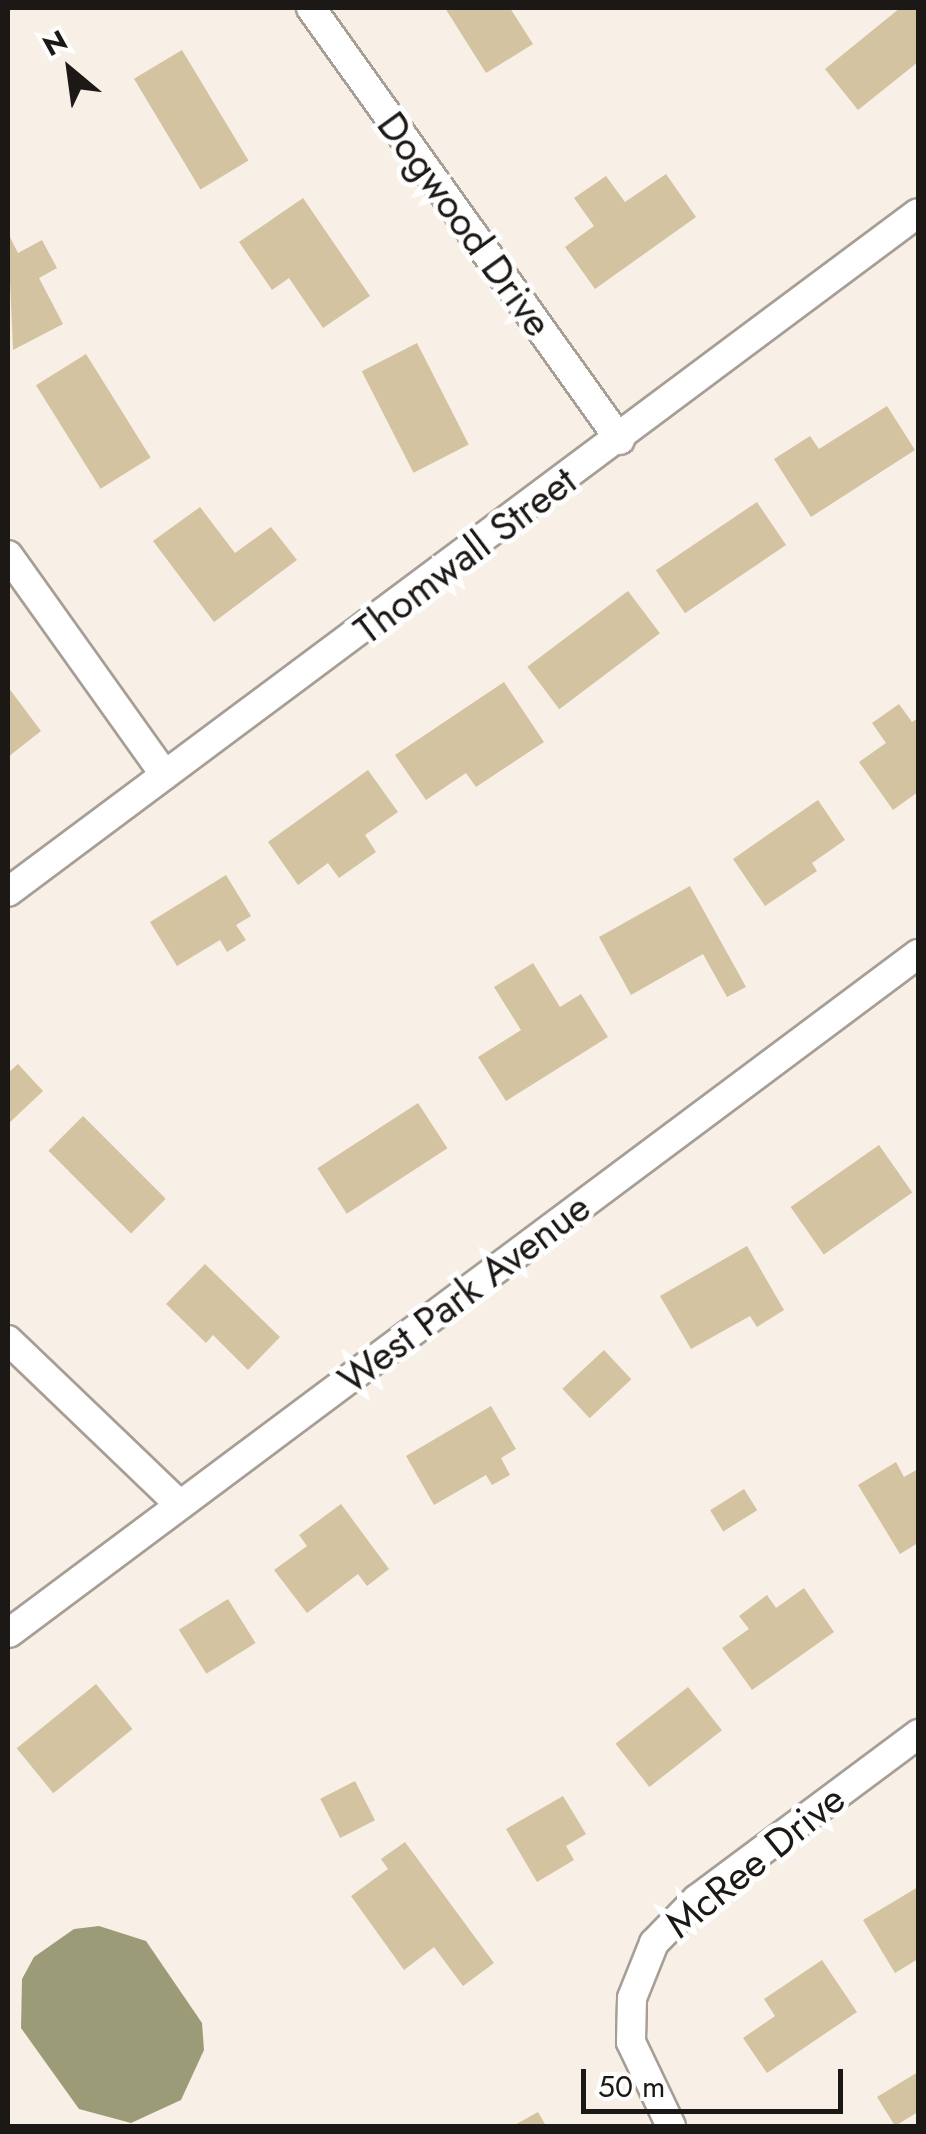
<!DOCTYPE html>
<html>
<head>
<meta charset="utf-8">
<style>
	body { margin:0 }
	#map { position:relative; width:926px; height:2134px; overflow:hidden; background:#f8efe6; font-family:Jost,sans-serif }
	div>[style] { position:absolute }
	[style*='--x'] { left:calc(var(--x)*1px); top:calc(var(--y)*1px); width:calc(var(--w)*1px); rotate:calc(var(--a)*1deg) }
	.water>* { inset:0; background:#9b9b77 }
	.building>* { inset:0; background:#d4c3a0; transform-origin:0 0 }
	.roads { filter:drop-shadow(2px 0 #a79e96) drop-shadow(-2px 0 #a79e96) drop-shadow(0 2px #a79e96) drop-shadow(0 -2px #a79e96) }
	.street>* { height:28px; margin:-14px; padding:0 14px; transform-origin:14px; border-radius:14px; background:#fff }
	span { translate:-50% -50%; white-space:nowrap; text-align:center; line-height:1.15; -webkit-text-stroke:10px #fefefe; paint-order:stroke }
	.street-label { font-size:40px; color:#1c1815 }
	.frame { position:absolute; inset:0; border:10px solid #1c1815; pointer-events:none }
	.north { position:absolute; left:20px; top:20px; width:100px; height:100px; -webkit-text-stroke:8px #fefefe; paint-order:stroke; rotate:331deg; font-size:28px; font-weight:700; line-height:40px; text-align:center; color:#1c1815 }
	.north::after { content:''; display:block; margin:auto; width:35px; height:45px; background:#1c1815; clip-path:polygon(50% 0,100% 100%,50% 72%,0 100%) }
	.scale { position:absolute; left:581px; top:2069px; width:262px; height:45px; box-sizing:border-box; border:5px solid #1c1815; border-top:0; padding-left:12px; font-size:30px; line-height:35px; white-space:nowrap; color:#1c1815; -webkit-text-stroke:8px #fefefe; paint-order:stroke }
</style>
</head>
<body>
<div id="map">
	<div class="water">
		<i style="clip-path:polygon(99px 1926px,146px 1941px,202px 2023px,204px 2050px,181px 2100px,131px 2123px,79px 2109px,21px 2028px,22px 1979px,34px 1957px,74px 1929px)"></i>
	</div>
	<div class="building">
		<i style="clip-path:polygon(445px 8px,510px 8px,533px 44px,486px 73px)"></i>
		<i style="clip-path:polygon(900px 8px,918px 8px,918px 62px,858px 110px,825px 69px)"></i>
		<i style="left:182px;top:50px;width:129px;height:56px;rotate:59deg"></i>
		<i style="clip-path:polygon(666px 174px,696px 217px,595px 289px,565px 247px,594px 226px,574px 198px,606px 176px,625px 202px)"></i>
		<i style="clip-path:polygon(303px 198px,370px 296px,323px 328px,289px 278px,272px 290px,239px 242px)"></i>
		<i style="clip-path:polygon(8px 233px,18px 253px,42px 240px,57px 268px,39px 278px,63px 324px,13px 350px)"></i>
		<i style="left:417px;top:343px;width:114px;height:62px;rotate:63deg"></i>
		<i style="left:86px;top:354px;width:122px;height:59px;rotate:58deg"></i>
		<i style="clip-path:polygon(887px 406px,915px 450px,811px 517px,774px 459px,810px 436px,819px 449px)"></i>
		<i style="left:757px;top:502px;width:52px;height:122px;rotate:56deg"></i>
		<i style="clip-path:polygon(200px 507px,235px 553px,271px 527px,297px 560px,214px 622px,153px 541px)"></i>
		<i style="left:628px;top:591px;width:53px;height:126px;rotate:53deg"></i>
		<i style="clip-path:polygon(504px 682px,544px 742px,476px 787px,466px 773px,426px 800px,395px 755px)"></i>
		<i style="clip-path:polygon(8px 687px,41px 731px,8px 757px)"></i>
		<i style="clip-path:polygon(899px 704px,912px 722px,918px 718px,918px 792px,893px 810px,859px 762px,886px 743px,872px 723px)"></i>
		<i style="clip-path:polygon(368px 770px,398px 812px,365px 835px,376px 852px,339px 878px,328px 863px,298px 885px,268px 842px)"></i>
		<i style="clip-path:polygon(818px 800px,845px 840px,812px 863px,817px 871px,765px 906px,733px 859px)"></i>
		<i style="clip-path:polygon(226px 875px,251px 916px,236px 925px,246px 940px,227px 952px,220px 940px,177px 966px,150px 922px)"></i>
		<i style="clip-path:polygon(690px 886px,746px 987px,727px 997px,703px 954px,631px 995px,599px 937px)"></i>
		<i style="clip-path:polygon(533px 963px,560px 1007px,581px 994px,608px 1037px,506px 1101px,478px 1057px,521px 1030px,494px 987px)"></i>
		<i style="clip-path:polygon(18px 1064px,43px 1091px,8px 1124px,8px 1073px)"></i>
		<i style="left:418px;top:1103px;width:54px;height:120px;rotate:57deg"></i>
		<i style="left:83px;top:1116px;width:117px;height:49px;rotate:45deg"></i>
		<i style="left:879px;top:1145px;width:58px;height:108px;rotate:55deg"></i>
		<i style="clip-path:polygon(747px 1246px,784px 1310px,757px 1327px,750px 1316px,691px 1349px,660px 1296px)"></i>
		<i style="clip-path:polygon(205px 1264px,280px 1337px,248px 1370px,213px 1335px,206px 1343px,166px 1304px)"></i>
		<i style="left:604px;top:1350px;width:40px;height:57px;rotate:47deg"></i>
		<i style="clip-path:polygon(491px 1406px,516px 1449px,501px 1458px,510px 1475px,492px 1485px,486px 1475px,434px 1505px,406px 1456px)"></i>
		<i style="clip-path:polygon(896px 1462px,904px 1477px,918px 1469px,918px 1543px,900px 1554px,858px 1485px)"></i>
		<i style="left:744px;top:1489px;width:25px;height:40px;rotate:58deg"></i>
		<i style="clip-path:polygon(341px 1504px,389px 1569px,367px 1586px,358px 1574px,307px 1613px,274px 1570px,307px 1546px,299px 1535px)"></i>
		<i style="clip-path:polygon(804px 1588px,834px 1632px,752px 1690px,722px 1648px,749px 1629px,739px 1616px,767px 1595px,776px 1608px)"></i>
		<i style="left:228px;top:1599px;width:52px;height:58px;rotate:58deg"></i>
		<i style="left:96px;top:1684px;width:58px;height:102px;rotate:51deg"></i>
		<i style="left:688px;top:1687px;width:55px;height:92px;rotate:52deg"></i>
		<i style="left:355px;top:1781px;width:44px;height:39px;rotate:63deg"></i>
		<i style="clip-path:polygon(563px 1796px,586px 1834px,566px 1846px,574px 1860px,537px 1882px,506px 1829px)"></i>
		<i style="clip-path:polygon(405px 1842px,494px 1963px,463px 1986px,434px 1947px,404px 1970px,351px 1896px,388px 1869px,381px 1859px)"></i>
		<i style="clip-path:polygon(918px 1887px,918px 1959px,895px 1973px,863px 1920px)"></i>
		<i style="clip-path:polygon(822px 1960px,857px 2012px,767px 2073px,743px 2038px,775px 2016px,764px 1999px)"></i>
		<i style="clip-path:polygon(918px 2072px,918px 2112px,895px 2126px,877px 2097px)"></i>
		<i style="clip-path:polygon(538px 2112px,546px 2126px,513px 2126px)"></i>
	</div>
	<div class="roads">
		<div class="street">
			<i style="--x:311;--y:8;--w:531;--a:54.42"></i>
			<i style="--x:8;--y:555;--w:270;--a:54.5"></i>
			<i style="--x:8;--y:892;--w:1135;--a:-36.73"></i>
			<i style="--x:8;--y:1340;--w:237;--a:43.8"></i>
			<i style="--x:9;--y:1633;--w:1135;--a:-36.76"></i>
			<i style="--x:671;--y:2126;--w:93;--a:-115.5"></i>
			<i style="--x:631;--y:2042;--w:44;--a:-88.7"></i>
			<i style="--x:632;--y:1998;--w:59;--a:-68.2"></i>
			<i style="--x:654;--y:1943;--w:62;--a:-45.7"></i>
			<i style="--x:697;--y:1899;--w:276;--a:-36.7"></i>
		</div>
	</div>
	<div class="street-label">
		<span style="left:465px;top:224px;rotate:54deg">Dogwood Drive</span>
		<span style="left:465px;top:555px;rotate:-37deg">Thomwall Street</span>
		<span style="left:464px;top:1293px;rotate:-37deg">West Park Avenue</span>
		<span style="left:755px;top:1861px;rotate:-39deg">McRee Drive</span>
	</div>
	<div class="frame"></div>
	<div class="north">N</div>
	<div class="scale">50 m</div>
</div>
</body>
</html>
